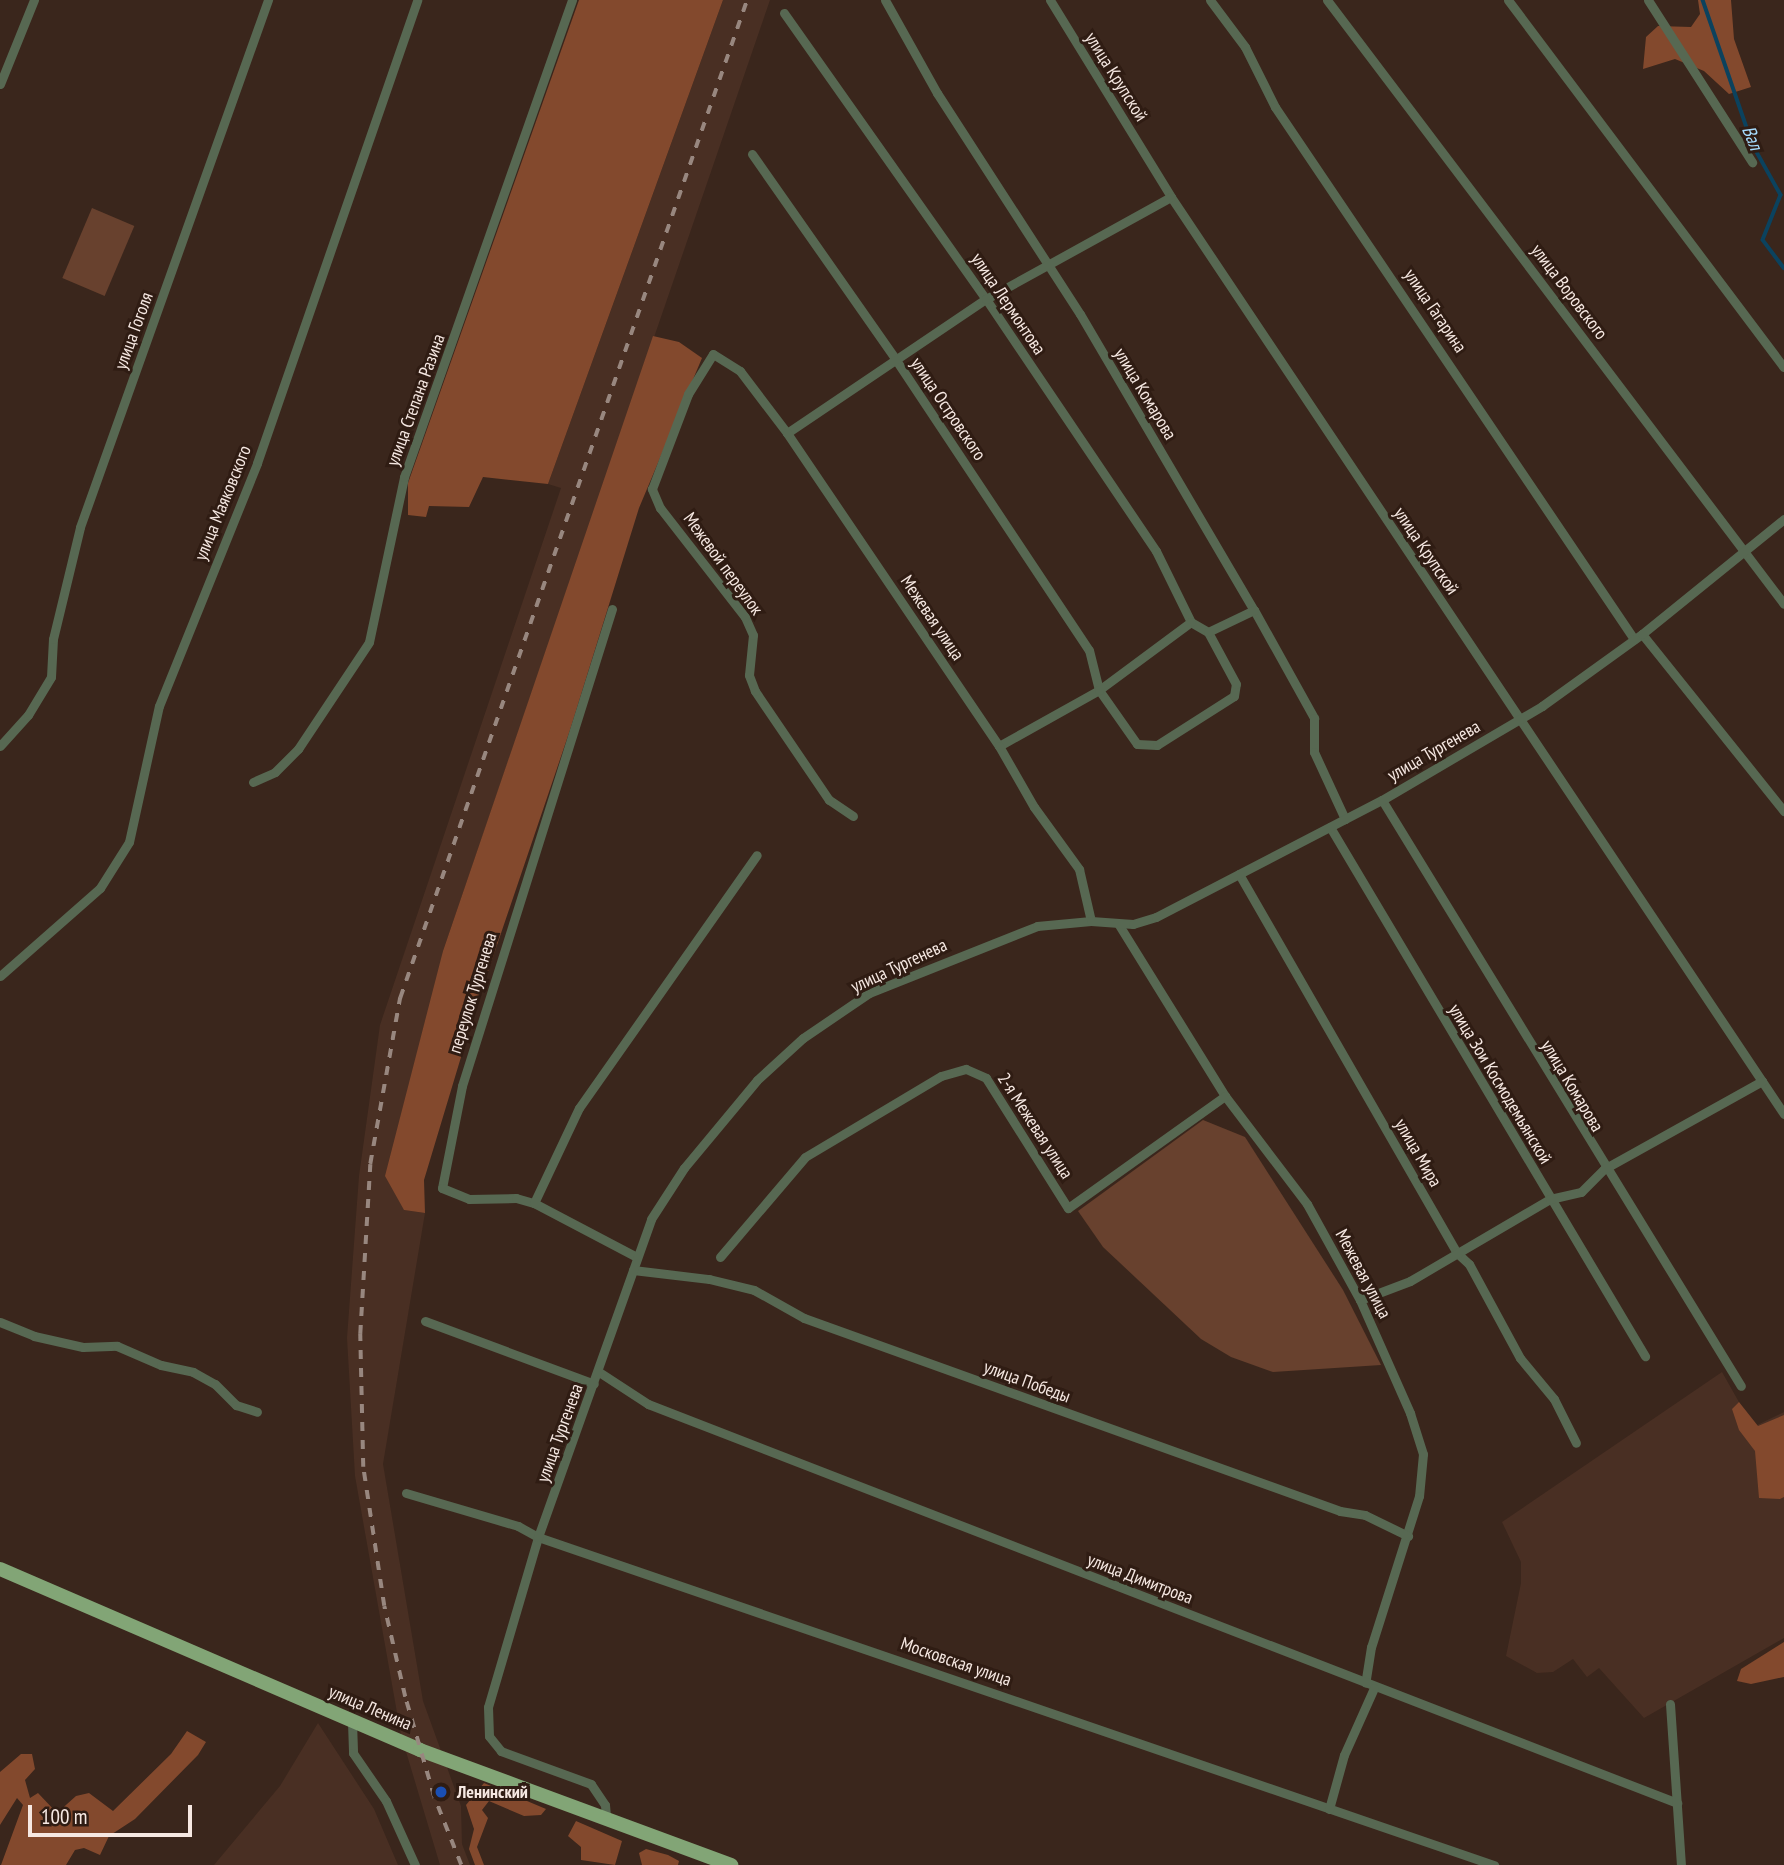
<!DOCTYPE html>
<html>
<head>
<meta charset="utf-8">
<style>
	body { margin:0 }
	#map { position:relative; width:1784px; height:1865px; overflow:hidden; background:#3a261c; font-family:"PT Sans Narrow",sans-serif }
	div>[style] { position:absolute }
	[style*='--x'] { left:calc(var(--x)*1px); top:calc(var(--y)*1px); width:calc(var(--w)*1px); rotate:calc(var(--a)*1deg) }
	.built>* { inset:0; background:#492f23 }
	.green>* { inset:0; background:#68412e; transform-origin:0 0 }
	.forest>* { inset:0; background:#83492d }
	.stream>* { height:3.5px; margin:-1.75px; padding:0 1.75px; transform-origin:1.75px; border-radius:1.75px; background:#0b425e }
	.minor>* { height:9px; margin:-4.5px; padding:0 4.5px; transform-origin:4.5px; border-radius:4.5px; background:#576852 }
	.primary>* { height:14px; margin:-7px; padding:0 7px; transform-origin:7px; border-radius:7px; background:#82a576 }
	.rail>* { height:3.5px; margin-top:-1.75px; transform-origin:0; background:repeating-linear-gradient(90deg,#98877f 0 9px,transparent 0 18px) }
	.dots>* { width:19px; height:19px; translate:-50% -50%; box-sizing:border-box; border:4px solid #2f1c13; border-radius:50% }
	span { translate:-50% -50%; white-space:nowrap; text-align:center; line-height:1.15; -webkit-text-stroke:6px #2f1c13; paint-order:stroke }
	.street-label { font-size:18px; color:#f6e8e2 }
	.poi-label { font-size:18px; color:#f6e8e2; font-weight:700 }
	.left { translate:0 -50%; text-align:left }
	.water-label { font-size:19px; color:#a6dbfd; font-style:italic }
	.scale { position:absolute; left:28px; top:1805px; width:164px; height:32px; box-sizing:border-box; border:4px solid #f6e8e2; border-top:0; padding-left:9px; font-size:21px; line-height:24px; white-space:nowrap; color:#f6e8e2; -webkit-text-stroke:5px #2f1c13; paint-order:stroke }
</style>
</head>
<body>
<div id="map">
	<div class="built">
		<i style="clip-path:polygon(723px 0,770px 0,443px 951px,404px 1210px,425px 1213px,383px 1464px,423px 1701px,461px 1806px,462px 1844px,470px 1865px,440px 1865px,401px 1735px,355px 1476px,347px 1338px,359px 1176px,380px 1025px,561px 488px,548px 484px)"></i>
		<i style="clip-path:polygon(1722px 1372px,1753px 1427px,1784px 1412px,1784px 1638px,1644px 1718px,1599px 1668px,1587px 1677px,1573px 1659px,1553px 1672px,1537px 1673px,1506px 1656px,1521px 1583px,1521px 1562px,1502px 1522px)"></i>
		<i style="clip-path:polygon(318px 1723px,374px 1809px,398px 1865px,214px 1865px,280px 1786px)"></i>
	</div>
	<div class="green">
		<i style="left:92px;top:208px;width:46px;height:76px;rotate:23deg"></i>
		<i style="clip-path:polygon(1203px 1120px,1245px 1137px,1343px 1290px,1381px 1365px,1273px 1372px,1231px 1357px,1201px 1339px,1103px 1247px,1078px 1211px)"></i>
	</div>
	<div class="forest">
		<i style="clip-path:polygon(579px 0,723px 0,548px 484px,483px 477px,469px 507px,429px 506px,426px 517px,408px 515px,408px 483px)"></i>
		<i style="clip-path:polygon(1698px 0,1731px 0,1734px 39px,1751px 87px,1729px 94px,1704px 71px,1675px 59px,1643px 69px,1646px 37px,1658px 26px,1691px 27px,1700px 14px)"></i>
		<i style="clip-path:polygon(653px 336px,679px 342px,702px 358px,639px 508px,570px 730px,477px 1004px,424px 1180px,425px 1213px,404px 1210px,385px 1176px,443px 951px)"></i>
		<i style="clip-path:polygon(1739px 1402px,1758px 1426px,1784px 1415px,1784px 1497px,1780px 1499px,1759px 1498px,1755px 1451px,1739px 1430px,1732px 1409px)"></i>
		<i style="clip-path:polygon(1784px 1642px,1784px 1677px,1751px 1684px,1737px 1681px,1741px 1669px)"></i>
		<i style="clip-path:polygon(187px 1731px,206px 1742px,198px 1755px,135px 1819px,109px 1836px,100px 1855px,84px 1848px,75px 1850px,66px 1865px,1px 1865px,23px 1805px,17px 1798px,0 1825px,0 1772px,21px 1754px,32px 1754px,35px 1769px,25px 1780px,30px 1798px,38px 1793px,57px 1813px,76px 1796px,89px 1793px,113px 1811px,171px 1754px)"></i>
		<i style="clip-path:polygon(484px 1783px,546px 1809px,541px 1815px,524px 1816px,489px 1801px,482px 1810px,488px 1818px,477px 1847px,484px 1865px,475px 1865px,469px 1849px,474px 1829px,466px 1805px)"></i>
		<i style="clip-path:polygon(576px 1821px,622px 1841px,615px 1865px,581px 1860px,581px 1847px,568px 1836px)"></i>
		<i style="clip-path:polygon(646px 1849px,668px 1855px,679px 1861px,678px 1865px,642px 1865px,639px 1853px)"></i>
	</div>
	<div class="stream">
		<i style="--x:1703;--y:0;--w:153;--a:71"></i>
		<i style="--x:1753;--y:145;--w:57;--a:60.8"></i>
		<i style="--x:1781;--y:195;--w:48;--a:111.8"></i>
		<i style="--x:1763;--y:240;--w:35;--a:53"></i>
	</div>
	<div class="minor">
		<i style="--x:885;--y:0;--w:107;--a:60.8"></i>
		<i style="--x:937;--y:93;--w:263;--a:57.1"></i>
		<i style="--x:1080;--y:314;--w:343;--a:59.6"></i>
		<i style="--x:1254;--y:610;--w:124;--a:60.9"></i>
		<i style="--x:1314;--y:718;--w:34;--a:90"></i>
		<i style="--x:1314;--y:752;--w:74;--a:65.2"></i>
		<i style="--x:1050;--y:0;--w:231;--a:58.4"></i>
		<i style="--x:1171;--y:197;--w:1103;--a:56.24"></i>
		<i style="--x:1210;--y:0;--w:59;--a:53.3"></i>
		<i style="--x:1245;--y:47;--w:67;--a:63.4"></i>
		<i style="--x:1275;--y:107;--w:642;--a:55.99"></i>
		<i style="--x:1327;--y:0;--w:757;--a:52.89"></i>
		<i style="--x:1508;--y:0;--w:459;--a:53.1"></i>
		<i style="--x:1648;--y:0;--w:193;--a:57.3"></i>
		<i style="--x:784;--y:13;--w:350;--a:54.8"></i>
		<i style="--x:986;--y:299;--w:304;--a:56"></i>
		<i style="--x:1156;--y:551;--w:79;--a:63.8"></i>
		<i style="--x:0;--y:84;--w:91;--a:-68"></i>
		<i style="--x:752;--y:154;--w:251;--a:55"></i>
		<i style="--x:896;--y:360;--w:348;--a:56.4"></i>
		<i style="--x:1089;--y:650;--w:41;--a:76"></i>
		<i style="--x:1099;--y:690;--w:66;--a:54.9"></i>
		<i style="--x:1137;--y:744;--w:20;--a:3"></i>
		<i style="--x:1157;--y:745;--w:91;--a:-32.5"></i>
		<i style="--x:1234;--y:696;--w:12;--a:-81"></i>
		<i style="--x:1236;--y:684;--w:59;--a:-118.3"></i>
		<i style="--x:1208;--y:632;--w:20;--a:-150"></i>
		<i style="--x:787;--y:433;--w:240;--a:-34"></i>
		<i style="--x:986;--y:299;--w:211;--a:-28.9"></i>
		<i style="--x:612;--y:609;--w:500;--a:107.46"></i>
		<i style="--x:462;--y:1086;--w:104;--a:101.1"></i>
		<i style="--x:442;--y:1188;--w:29;--a:22"></i>
		<i style="--x:469;--y:1199;--w:47;--a:-1.2"></i>
		<i style="--x:516;--y:1198;--w:19;--a:16"></i>
		<i style="--x:534;--y:1203;--w:116;--a:27.7"></i>
		<i style="--x:1208;--y:632;--w:51;--a:-25.6"></i>
		<i style="--x:1642;--y:634;--w:227;--a:51.3"></i>
		<i style="--x:0;--y:746;--w:42;--a:-47.9"></i>
		<i style="--x:28;--y:715;--w:44;--a:-58.8"></i>
		<i style="--x:51;--y:677;--w:38;--a:-87"></i>
		<i style="--x:53;--y:639;--w:115;--a:-76.4"></i>
		<i style="--x:80;--y:527;--w:560;--a:-70.37"></i>
		<i style="--x:999;--y:746;--w:115;--a:-29.2"></i>
		<i style="--x:1099;--y:690;--w:114;--a:-36.5"></i>
		<i style="--x:253;--y:782;--w:24;--a:-24"></i>
		<i style="--x:275;--y:772;--w:33;--a:-45"></i>
		<i style="--x:298;--y:749;--w:128;--a:-56.4"></i>
		<i style="--x:369;--y:642;--w:169;--a:-78"></i>
		<i style="--x:404;--y:477;--w:506;--a:-70.6"></i>
		<i style="--x:1382;--y:800;--w:687;--a:58.51"></i>
		<i style="--x:853;--y:816;--w:29;--a:-146"></i>
		<i style="--x:829;--y:800;--w:132;--a:-124.2"></i>
		<i style="--x:755;--y:691;--w:17;--a:-111"></i>
		<i style="--x:749;--y:675;--w:40;--a:-84.3"></i>
		<i style="--x:753;--y:635;--w:20;--a:-114"></i>
		<i style="--x:745;--y:617;--w:138;--a:-127.9"></i>
		<i style="--x:660;--y:508;--w:21;--a:-113"></i>
		<i style="--x:652;--y:489;--w:102;--a:-69.2"></i>
		<i style="--x:688;--y:394;--w:47;--a:-58"></i>
		<i style="--x:713;--y:354;--w:32;--a:32"></i>
		<i style="--x:740;--y:371;--w:78;--a:52.8"></i>
		<i style="--x:787;--y:433;--w:378;--a:55.9"></i>
		<i style="--x:999;--y:746;--w:70;--a:60.2"></i>
		<i style="--x:1034;--y:807;--w:77;--a:54"></i>
		<i style="--x:1079;--y:869;--w:53;--a:77"></i>
		<i style="--x:1330;--y:827;--w:616;--a:59.23"></i>
		<i style="--x:1239;--y:874;--w:436;--a:60.1"></i>
		<i style="--x:1456;--y:1252;--w:18;--a:43"></i>
		<i style="--x:1469;--y:1264;--w:107;--a:61.5"></i>
		<i style="--x:1520;--y:1358;--w:53;--a:50.3"></i>
		<i style="--x:1554;--y:1399;--w:49;--a:63.4"></i>
		<i style="--x:1119;--y:925;--w:201;--a:58.2"></i>
		<i style="--x:1225;--y:1096;--w:136;--a:52.8"></i>
		<i style="--x:1307;--y:1204;--w:110;--a:61.1"></i>
		<i style="--x:1360;--y:1300;--w:124;--a:66.1"></i>
		<i style="--x:1410;--y:1413;--w:43;--a:72.4"></i>
		<i style="--x:1423;--y:1454;--w:42;--a:95.4"></i>
		<i style="--x:1419;--y:1496;--w:158;--a:107.6"></i>
		<i style="--x:1371;--y:1647;--w:36;--a:99"></i>
		<i style="--x:0;--y:976;--w:133;--a:-41.3"></i>
		<i style="--x:100;--y:888;--w:54;--a:-57.8"></i>
		<i style="--x:129;--y:842;--w:139;--a:-77.6"></i>
		<i style="--x:159;--y:706;--w:262;--a:-68"></i>
		<i style="--x:257;--y:463;--w:490;--a:-70.9"></i>
		<i style="--x:534;--y:1203;--w:105;--a:-64.7"></i>
		<i style="--x:579;--y:1108;--w:309;--a:-54.9"></i>
		<i style="--x:720;--y:1257;--w:131;--a:-49.6"></i>
		<i style="--x:805;--y:1157;--w:158;--a:-30.8"></i>
		<i style="--x:941;--y:1076;--w:26;--a:-16"></i>
		<i style="--x:966;--y:1069;--w:22;--a:24"></i>
		<i style="--x:986;--y:1078;--w:154;--a:57.8"></i>
		<i style="--x:1068;--y:1208;--w:193;--a:-35.5"></i>
		<i style="--x:633;--y:1270;--w:77;--a:6.8"></i>
		<i style="--x:709;--y:1279;--w:46;--a:13.7"></i>
		<i style="--x:754;--y:1290;--w:57;--a:29.2"></i>
		<i style="--x:804;--y:1318;--w:570;--a:19.8"></i>
		<i style="--x:1340;--y:1511;--w:25;--a:9"></i>
		<i style="--x:1365;--y:1515;--w:48;--a:26"></i>
		<i style="--x:1360;--y:1300;--w:53;--a:-20.8"></i>
		<i style="--x:1410;--y:1281;--w:162;--a:-30.4"></i>
		<i style="--x:1550;--y:1199;--w:32;--a:-13"></i>
		<i style="--x:1581;--y:1192;--w:33;--a:-45"></i>
		<i style="--x:1604;--y:1169;--w:181;--a:-29.1"></i>
		<i style="--x:425;--y:1321;--w:180;--a:20.4"></i>
		<i style="--x:0;--y:1322;--w:37;--a:22"></i>
		<i style="--x:34;--y:1336;--w:50;--a:12.7"></i>
		<i style="--x:83;--y:1347;--w:34;--a:-2"></i>
		<i style="--x:117;--y:1346;--w:48;--a:23.4"></i>
		<i style="--x:161;--y:1365;--w:33;--a:12"></i>
		<i style="--x:193;--y:1372;--w:25;--a:29"></i>
		<i style="--x:215;--y:1384;--w:30;--a:45"></i>
		<i style="--x:236;--y:1405;--w:22;--a:18"></i>
		<i style="--x:599;--y:1372;--w:59;--a:33.1"></i>
		<i style="--x:648;--y:1404;--w:1104;--a:21.19"></i>
		<i style="--x:406;--y:1493;--w:117;--a:16.4"></i>
		<i style="--x:518;--y:1526;--w:23;--a:29"></i>
		<i style="--x:538;--y:1537;--w:1011;--a:18.94"></i>
		<i style="--x:1670;--y:1704;--w:161;--a:86.1"></i>
		<i style="--x:352;--y:1722;--w:31;--a:88"></i>
		<i style="--x:353;--y:1753;--w:58;--a:55.5"></i>
		<i style="--x:386;--y:1801;--w:70;--a:65.6"></i>
		<i style="--x:1329;--y:1809;--w:56;--a:-74.5"></i>
		<i style="--x:1344;--y:1755;--w:73;--a:-65.9"></i>
		<i style="--x:606;--y:1816;--w:11;--a:-95"></i>
		<i style="--x:605;--y:1805;--w:25;--a:-124"></i>
		<i style="--x:591;--y:1784;--w:96;--a:-159.9"></i>
		<i style="--x:501;--y:1751;--w:19;--a:-129"></i>
		<i style="--x:489;--y:1736;--w:29;--a:-92"></i>
		<i style="--x:488;--y:1707;--w:177;--a:-73.6"></i>
		<i style="--x:538;--y:1537;--w:337;--a:-70.4"></i>
		<i style="--x:651;--y:1219;--w:61;--a:-57.1"></i>
		<i style="--x:684;--y:1168;--w:114;--a:-50.3"></i>
		<i style="--x:757;--y:1080;--w:62;--a:-42.4"></i>
		<i style="--x:803;--y:1038;--w:80;--a:-34.3"></i>
		<i style="--x:869;--y:993;--w:181;--a:-21.7"></i>
		<i style="--x:1037;--y:926;--w:54;--a:-5.3"></i>
		<i style="--x:1091;--y:921;--w:42;--a:4.1"></i>
		<i style="--x:1133;--y:924;--w:24;--a:-17"></i>
		<i style="--x:1156;--y:917;--w:254;--a:-27.4"></i>
		<i style="--x:1382;--y:800;--w:186;--a:-30.4"></i>
		<i style="--x:1542;--y:706;--w:123;--a:-35.8"></i>
		<i style="--x:1642;--y:634;--w:183;--a:-39"></i>
	</div>
	<div class="primary">
		<i style="--x:0;--y:1569;--w:457;--a:23.3"></i>
		<i style="--x:420;--y:1750;--w:332;--a:20.3"></i>
	</div>
	<div class="rail">
		<i style="--x:461;--y:1865;--w:73;--a:-111.7"></i>
		<i style="--x:434;--y:1797;--w:104;--a:-106.2"></i>
		<i style="--x:405;--y:1697;--w:93;--a:-103"></i>
		<i style="--x:384;--y:1606;--w:141;--a:-98.6"></i>
		<i style="--x:363;--y:1467;--w:133;--a:-91.3"></i>
		<i style="--x:360;--y:1334;--w:170;--a:-86.6"></i>
		<i style="--x:370;--y:1164;--w:169;--a:-79.8"></i>
		<i style="--x:400;--y:998;--w:1057;--a:-70.83"></i>
	</div>
	<div class="dots">
		<i style="left:441px;top:1792px;background:#1a4fb4"></i>
	</div>
	<div class="street-label">
		<span style="left:1116px;top:77px;rotate:58deg">улица Крупской</span>
		<span style="left:1569px;top:292px;rotate:53deg">улица Воровского</span>
		<span style="left:1008px;top:304px;rotate:56deg">улица Лермонтова</span>
		<span style="left:1435px;top:311px;rotate:56deg">улица Гагарина</span>
		<span style="left:134px;top:331px;rotate:-70deg">улица Гоголя</span>
		<span style="left:1145px;top:394px;rotate:59deg">улица Комарова</span>
		<span style="left:416px;top:400px;rotate:-70deg">улица Степана Разина</span>
		<span style="left:948px;top:409px;rotate:56deg">улица Островского</span>
		<span style="left:223px;top:503px;rotate:-68deg">улица Маяковского</span>
		<span style="left:1426px;top:551px;rotate:56deg">улица Крупской</span>
		<span style="left:723px;top:564px;rotate:54deg">Межевой переулок</span>
		<span style="left:932px;top:618px;rotate:56deg">Межевая улица</span>
		<span style="left:1434px;top:751px;rotate:-30deg">улица Тургенева</span>
		<span style="left:899px;top:966px;rotate:-25deg">улица Тургенева</span>
		<span style="left:473px;top:993px;rotate:-73deg">переулок Тургенева</span>
		<span style="left:1500px;top:1084px;rotate:59deg">улица Зои Космодемьянской</span>
		<span style="left:1572px;top:1086px;rotate:59deg">улица Комарова</span>
		<span style="left:1035px;top:1126px;rotate:57deg">2-я Межевая улица</span>
		<span style="left:1418px;top:1153px;rotate:60deg">улица Мира</span>
		<span style="left:1363px;top:1274px;rotate:62deg">Межевая улица</span>
		<span style="left:1027px;top:1382px;rotate:20deg">улица Победы</span>
		<span style="left:560px;top:1433px;rotate:-70deg">улица Тургенева</span>
		<span style="left:1140px;top:1579px;rotate:21deg">улица Димитрова</span>
		<span style="left:956px;top:1662px;rotate:19deg">Московская улица</span>
		<span style="left:370px;top:1708px;rotate:23deg">улица Ленина</span>
	</div>
	<div class="poi-label">
		<span class="left" style="left:457px;top:1792px">Ленинский</span>
	</div>
	<div class="water-label">
		<span style="left:1752px;top:138px;rotate:68deg">Вал</span>
	</div>
	<div class="scale">100 m</div>
</div>
</body>
</html>
